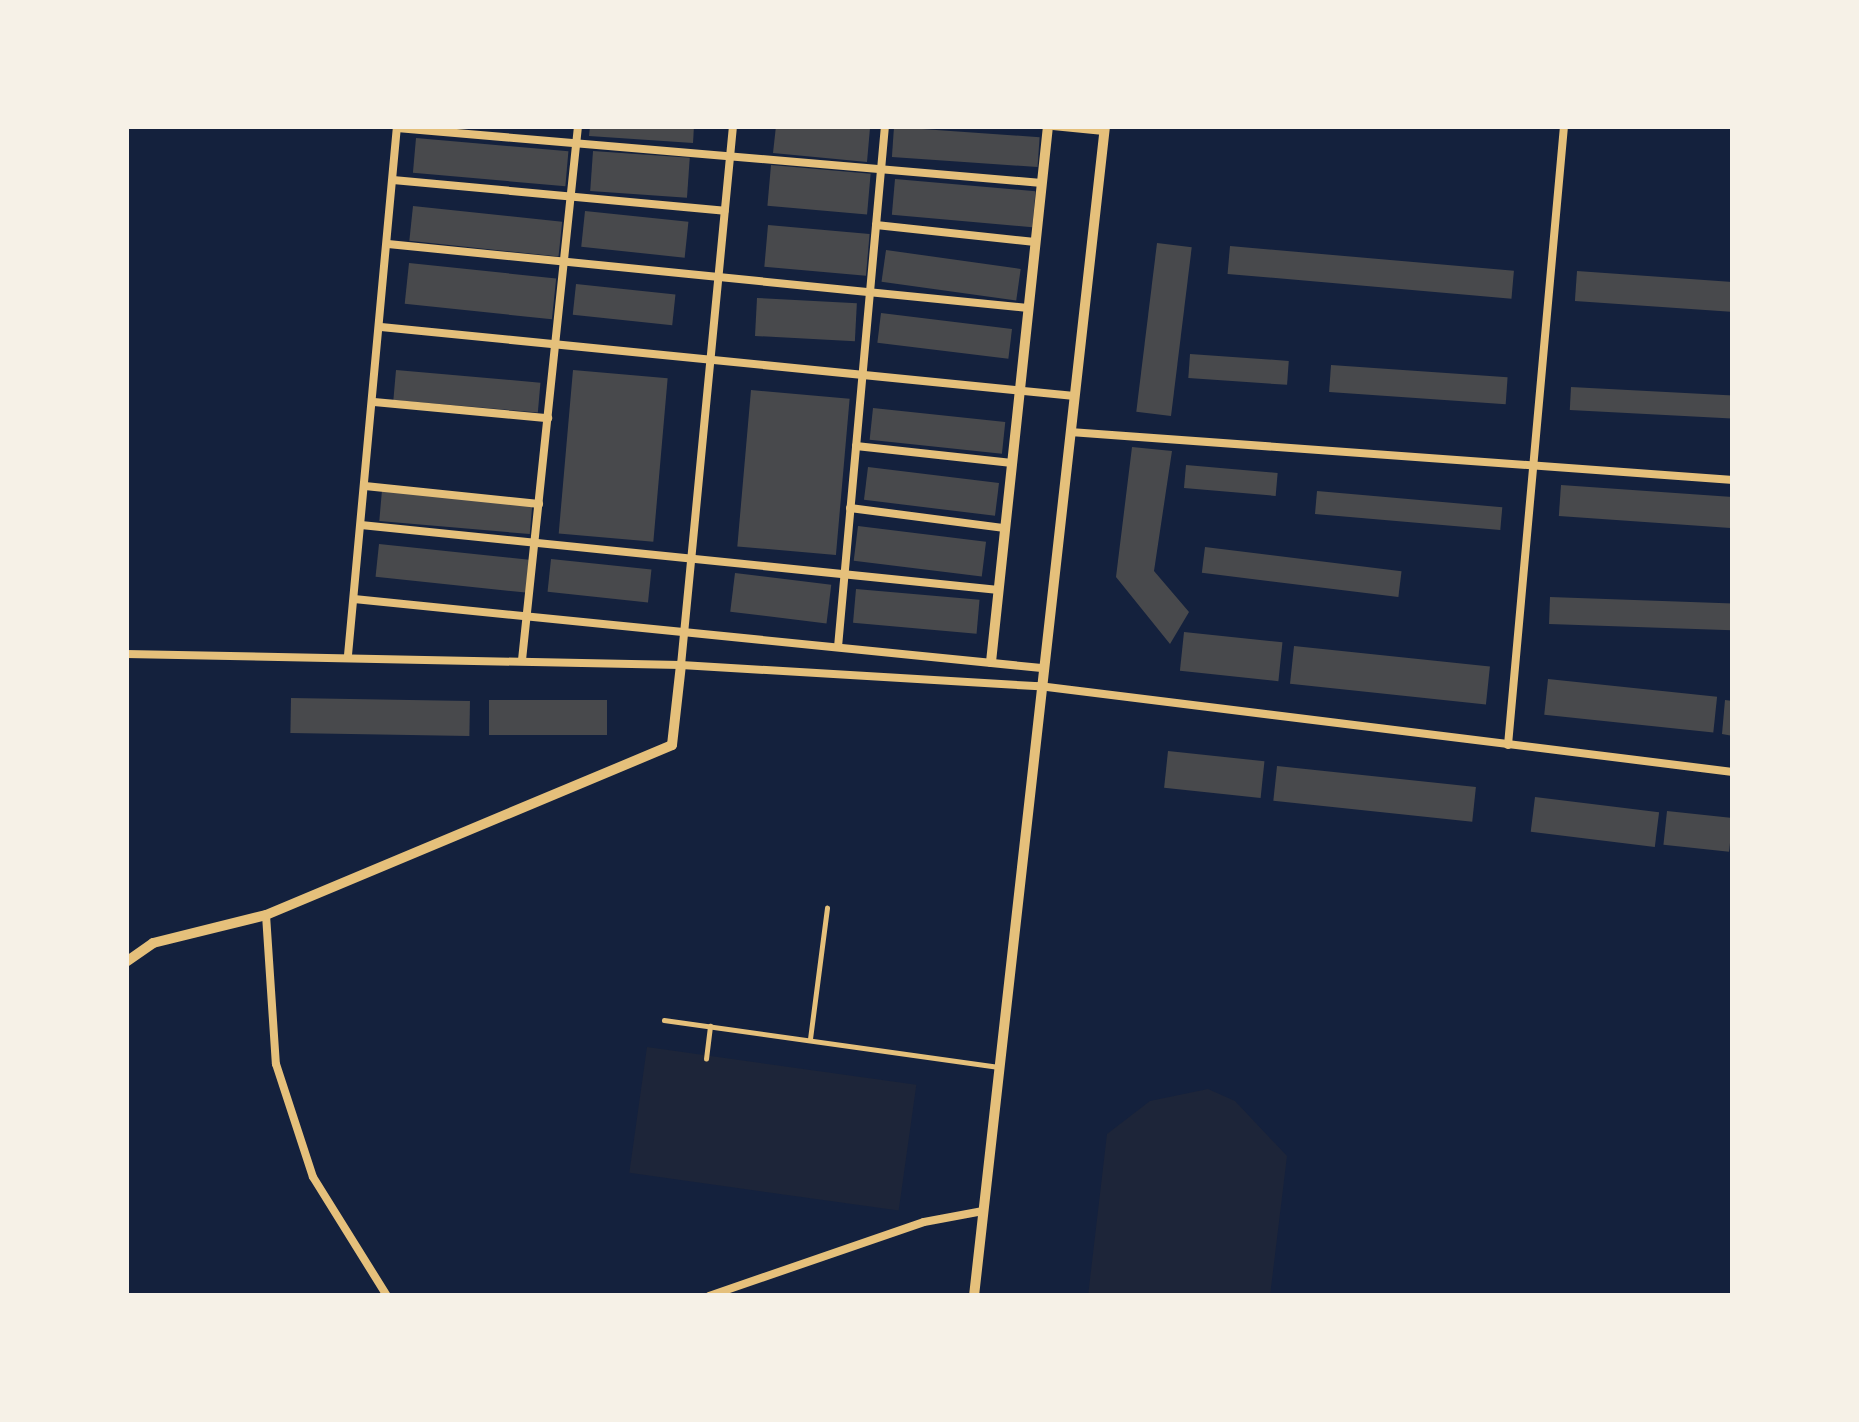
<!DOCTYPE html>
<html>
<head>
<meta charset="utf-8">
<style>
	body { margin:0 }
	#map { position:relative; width:1859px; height:1422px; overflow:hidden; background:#14213d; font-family:"Zilla Slab",serif }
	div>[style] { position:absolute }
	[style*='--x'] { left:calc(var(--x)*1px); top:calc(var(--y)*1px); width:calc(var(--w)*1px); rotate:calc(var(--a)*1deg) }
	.green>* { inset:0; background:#1d2539; transform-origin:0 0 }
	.building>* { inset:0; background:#48494c; transform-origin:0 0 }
	.service>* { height:4.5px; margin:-2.25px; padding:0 2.25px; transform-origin:2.25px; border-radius:2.25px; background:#e5c07b }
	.minor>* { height:8px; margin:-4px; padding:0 4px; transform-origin:4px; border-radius:4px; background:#e5c07b }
	.tertiary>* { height:10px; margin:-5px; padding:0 5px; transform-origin:5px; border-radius:5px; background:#e5c07b }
	.secondary>* { height:10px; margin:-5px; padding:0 5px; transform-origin:5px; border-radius:5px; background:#e5c07b }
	span { translate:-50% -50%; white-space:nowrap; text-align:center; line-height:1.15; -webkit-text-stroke:12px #f6f1e7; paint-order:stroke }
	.frame { position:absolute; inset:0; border:129px solid #f6f1e7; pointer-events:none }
</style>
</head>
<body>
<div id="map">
	<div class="green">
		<i style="left:647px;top:1047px;width:272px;height:127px;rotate:8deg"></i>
		<i style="clip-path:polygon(1208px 1089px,1235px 1101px,1287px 1156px,1270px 1296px,1088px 1296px,1107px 1134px,1150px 1101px)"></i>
	</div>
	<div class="building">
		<i style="clip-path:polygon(590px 126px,694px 126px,693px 143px,589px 136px)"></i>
		<i style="clip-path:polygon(776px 126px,870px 128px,867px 162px,773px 153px)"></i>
		<i style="left:894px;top:127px;width:146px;height:30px;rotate:4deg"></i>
		<i style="left:416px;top:138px;width:153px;height:35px;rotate:5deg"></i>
		<i style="left:593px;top:151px;width:97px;height:40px;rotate:4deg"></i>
		<i style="left:771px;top:165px;width:100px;height:41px;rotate:5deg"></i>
		<i style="left:895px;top:179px;width:141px;height:36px;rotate:5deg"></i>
		<i style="left:413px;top:206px;width:150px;height:35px;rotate:6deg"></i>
		<i style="left:585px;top:211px;width:104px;height:36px;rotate:6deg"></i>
		<i style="left:768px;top:225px;width:102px;height:42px;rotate:5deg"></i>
		<i style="left:1157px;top:243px;width:35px;height:170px;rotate:7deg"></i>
		<i style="left:1230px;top:246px;width:285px;height:28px;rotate:5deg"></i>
		<i style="left:886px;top:250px;width:136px;height:32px;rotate:8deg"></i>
		<i style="left:409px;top:263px;width:148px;height:41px;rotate:6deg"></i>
		<i style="left:1577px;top:271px;width:156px;height:30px;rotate:4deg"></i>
		<i style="left:576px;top:284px;width:100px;height:31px;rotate:6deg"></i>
		<i style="left:757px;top:298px;width:100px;height:38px;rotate:3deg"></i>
		<i style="left:881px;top:313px;width:132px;height:30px;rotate:7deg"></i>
		<i style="left:1190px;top:354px;width:99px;height:24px;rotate:4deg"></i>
		<i style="left:1331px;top:365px;width:177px;height:27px;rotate:4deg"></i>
		<i style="left:396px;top:370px;width:145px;height:30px;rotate:5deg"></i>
		<i style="left:573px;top:370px;width:95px;height:164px;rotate:5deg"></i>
		<i style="left:1571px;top:387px;width:162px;height:23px;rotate:3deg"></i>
		<i style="left:751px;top:390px;width:99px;height:157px;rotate:5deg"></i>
		<i style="left:873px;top:408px;width:133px;height:32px;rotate:6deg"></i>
		<i style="clip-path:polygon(1132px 447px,1172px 451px,1154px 571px,1189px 612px,1170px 644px,1116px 577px)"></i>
		<i style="left:1186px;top:465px;width:92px;height:23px;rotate:5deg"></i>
		<i style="left:868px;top:467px;width:132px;height:33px;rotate:7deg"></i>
		<i style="left:1561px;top:485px;width:172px;height:31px;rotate:4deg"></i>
		<i style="left:382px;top:490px;width:151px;height:31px;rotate:5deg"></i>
		<i style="left:1317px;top:491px;width:186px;height:23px;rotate:5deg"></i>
		<i style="left:858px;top:526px;width:129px;height:35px;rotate:7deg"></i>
		<i style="left:379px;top:544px;width:151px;height:33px;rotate:6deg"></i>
		<i style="left:1205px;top:547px;width:198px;height:26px;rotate:7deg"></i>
		<i style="left:551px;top:559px;width:101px;height:33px;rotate:6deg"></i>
		<i style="left:735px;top:573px;width:97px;height:39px;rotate:7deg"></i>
		<i style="left:856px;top:589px;width:124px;height:34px;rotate:5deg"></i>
		<i style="left:1550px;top:597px;width:183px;height:27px;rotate:2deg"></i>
		<i style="left:1184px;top:632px;width:99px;height:39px;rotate:6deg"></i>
		<i style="left:1294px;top:646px;width:197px;height:38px;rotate:6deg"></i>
		<i style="left:1548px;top:679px;width:170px;height:36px;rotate:6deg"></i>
		<i style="left:291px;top:698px;width:179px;height:35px;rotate:1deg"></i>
		<i style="left:607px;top:700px;width:35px;height:118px;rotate:90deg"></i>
		<i style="clip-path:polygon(1725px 700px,1733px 701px,1733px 736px,1722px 734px)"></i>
		<i style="left:1168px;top:751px;width:97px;height:37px;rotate:6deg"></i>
		<i style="left:1277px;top:766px;width:200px;height:35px;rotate:6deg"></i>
		<i style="left:1535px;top:797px;width:125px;height:35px;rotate:7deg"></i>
		<i style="left:1667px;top:811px;width:66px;height:34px;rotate:6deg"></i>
	</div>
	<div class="service">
		<i style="--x:664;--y:1020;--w:336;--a:8"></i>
		<i style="--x:810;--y:1039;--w:132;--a:-82.6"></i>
		<i style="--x:706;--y:1059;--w:33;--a:-83"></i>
	</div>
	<div class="minor">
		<i style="--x:1053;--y:126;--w:51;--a:5.6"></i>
		<i style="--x:397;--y:128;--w:647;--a:4.87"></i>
		<i style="--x:393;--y:180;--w:333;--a:5.3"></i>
		<i style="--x:876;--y:225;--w:160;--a:6.1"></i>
		<i style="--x:388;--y:244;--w:643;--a:5.71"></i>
		<i style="--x:381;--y:327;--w:697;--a:5.68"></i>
		<i style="--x:374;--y:402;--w:175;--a:5.3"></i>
		<i style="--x:1070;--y:432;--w:665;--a:4.14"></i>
		<i style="--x:856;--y:446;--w:157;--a:6.2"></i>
		<i style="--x:365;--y:486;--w:175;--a:5.9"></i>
		<i style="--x:850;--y:508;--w:156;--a:7.4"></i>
		<i style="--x:361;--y:525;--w:641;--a:5.82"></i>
		<i style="--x:354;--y:599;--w:691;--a:5.73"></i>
		<i style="--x:838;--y:647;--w:523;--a:-84.85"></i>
		<i style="--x:126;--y:654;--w:555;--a:1.14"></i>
		<i style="--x:681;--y:665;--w:542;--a:-84.49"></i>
		<i style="--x:348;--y:655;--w:531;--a:-84.71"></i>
		<i style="--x:522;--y:660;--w:537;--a:-84.01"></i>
		<i style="--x:681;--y:665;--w:359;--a:3.4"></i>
		<i style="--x:1039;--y:686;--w:699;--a:7.06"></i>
		<i style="--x:1508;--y:745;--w:622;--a:-84.83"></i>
		<i style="--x:266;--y:915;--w:149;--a:86.2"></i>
		<i style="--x:276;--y:1064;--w:119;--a:71.9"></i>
		<i style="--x:313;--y:1177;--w:140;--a:58.1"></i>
		<i style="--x:709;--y:1296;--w:227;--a:-19"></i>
		<i style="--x:924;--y:1222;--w:60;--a:-10.6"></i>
	</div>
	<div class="tertiary">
		<i style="--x:991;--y:662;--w:539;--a:-83.93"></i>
		<i style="--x:126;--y:962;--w:33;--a:-35"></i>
		<i style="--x:153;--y:943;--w:116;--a:-13.9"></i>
		<i style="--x:266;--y:915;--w:440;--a:-22.7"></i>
		<i style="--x:672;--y:745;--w:81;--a:-83.6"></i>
	</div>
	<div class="secondary">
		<i style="--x:974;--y:1296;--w:1177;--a:-83.61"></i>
	</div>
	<div class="frame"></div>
</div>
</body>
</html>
